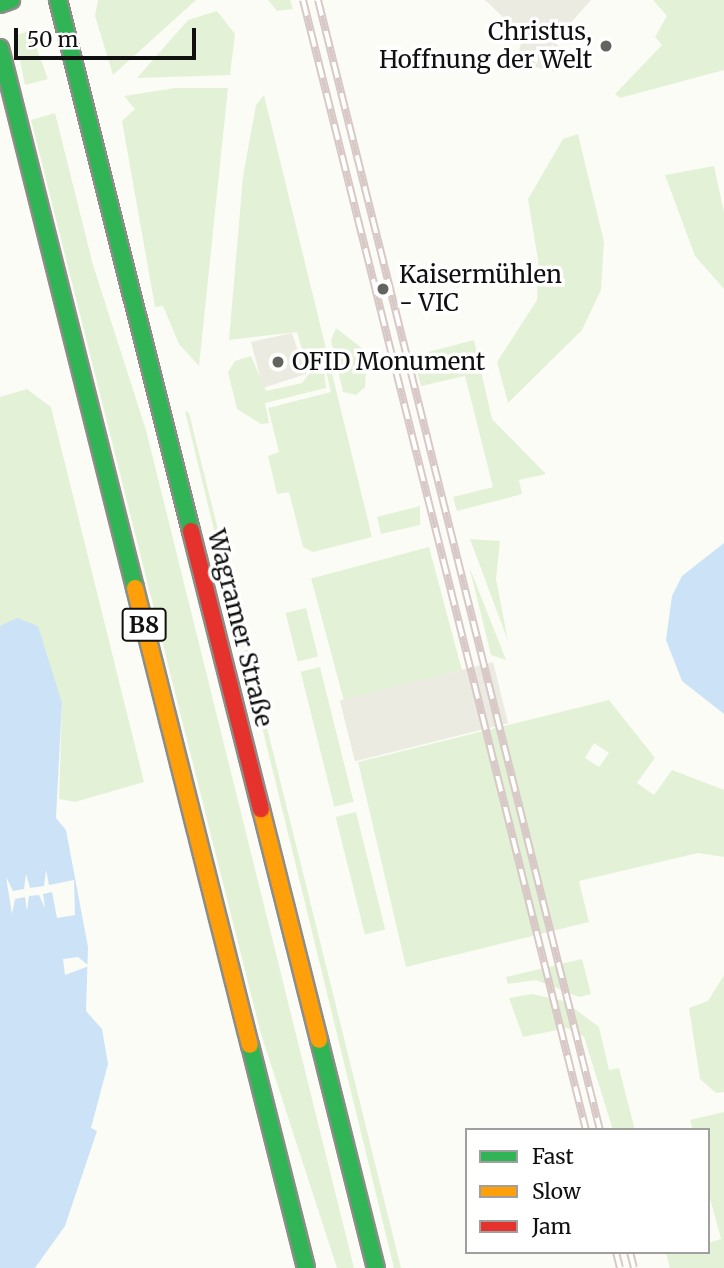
<!DOCTYPE html>
<html>
<head>
<meta charset="utf-8">
<style>
	body { margin:0 }
	#map { position:relative; width:724px; height:1268px; overflow:hidden; background:#fcfcf6; font-family:Merriweather,serif }
	div>[style] { position:absolute }
	[style*='--x'] { left:calc(var(--x)*1px); top:calc(var(--y)*1px); width:calc(var(--w)*1px); rotate:calc(var(--a)*1deg) }
	.green>* { inset:0; background:#e3f2d6; transform-origin:0 0 }
	.plaza>* { inset:0; background:#ecebe1; transform-origin:0 0 }
	.water>* { inset:0; background:#cce2f6 }
	.pier>* { inset:0; background:#fcfcf6 }
	.roads { filter:drop-shadow(2px 0 #8d8d8a) drop-shadow(-2px 0 #8d8d8a) drop-shadow(0 2px #8d8d8a) drop-shadow(0 -2px #8d8d8a) }
	.fast>* { height:16px; margin:-8px; padding:0 8px; transform-origin:8px; border-radius:8px; background:#30b455 }
	.slow>* { height:16px; margin:-8px; padding:0 8px; transform-origin:8px; border-radius:8px; background:#ff9f0a }
	.jam>* { height:16px; margin:-8px; padding:0 8px; transform-origin:8px; border-radius:8px; background:#e5322d }
	.rail>* { height:8px; margin-top:-4px; transform-origin:0; background:repeating-linear-gradient(90deg,#fff 0 16px,#d8c8c6 0 32px); box-sizing:border-box; border-block:2px solid #d8c8c6 }
	.dots>* { width:19px; height:19px; translate:-50% -50%; box-sizing:border-box; border:4px solid #fff; border-radius:50% }
	span { translate:-50% -50%; white-space:nowrap; text-align:center; line-height:1.15; -webkit-text-stroke:7px #fff; paint-order:stroke }
	.shield-label span { padding:2px 5px; background:#fff; border:2px solid; border-radius:5px; -webkit-text-stroke-width:0 }
	.shield-label { font-size:23px; color:#101010; font-weight:700 }
	.poi-label { font-size:24px; color:#101010 }
	.right { translate:-100% -50%; text-align:right }
	.left { translate:0 -50%; text-align:left }
	.street-label { font-size:24px; color:#101010 }
	.legend { position:absolute; left:465px; top:1128px; width:245px; height:126px; box-sizing:border-box; background:#fff; border:2px solid #9f9f9f; margin:0; padding:9px 12px; list-style:none; font-size:21px; color:#101010 }
	.legend li { display:flex; align-items:center; gap:14px; height:35px }
	.legend b { width:35px; border:2px solid #9f9f9f }
	.scale { position:absolute; left:14px; top:28px; width:182px; height:32px; box-sizing:border-box; border:4px solid #101010; border-top:0; padding-left:9px; font-size:21px; line-height:24px; white-space:nowrap; color:#101010; -webkit-text-stroke:5px #fff; paint-order:stroke }
</style>
</head>
<body>
<div id="map">
	<div class="green">
		<i style="clip-path:polygon(98px 0,196px 0,113px 75px,95px 16px)"></i>
		<i style="clip-path:polygon(268px 0,290px 0,293px 9px,277px 11px)"></i>
		<i style="clip-path:polygon(653px 0,724px 0,724px 70px,620px 98px,615px 94px,662px 45px,655px 37px,667px 16px)"></i>
		<i style="clip-path:polygon(217px 11px,235px 34px,230px 75px,137px 78px,188px 20px)"></i>
		<i style="clip-path:polygon(30px 30px,48px 79px,25px 85px,15px 36px)"></i>
		<i style="clip-path:polygon(175px 88px,228px 88px,199px 366px,179px 344px,163px 306px,155px 307px,122px 121px,135px 109px,124px 96px)"></i>
		<i style="clip-path:polygon(264px 95px,372px 537px,313px 552px,303px 547px,289px 492px,277px 494px,268px 456px,279px 452px,268px 408px,331px 392px,322px 355px,326px 388px,265px 403px,269px 423px,261px 424px,237px 409px,228px 372px,235px 361px,251px 356px,266px 391px,302px 383px,309px 374px,297px 332px,229px 340px,243px 176px,256px 105px)"></i>
		<i style="clip-path:polygon(55px 113px,93px 265px,146px 430px,354px 1268px,337px 1268px,261px 1034px,31px 120px)"></i>
		<i style="clip-path:polygon(578px 134px,604px 242px,601px 290px,582px 330px,508px 403px,497px 362px,537px 300px,538px 260px,528px 199px,563px 139px)"></i>
		<i style="clip-path:polygon(714px 166px,724px 212px,724px 289px,695px 256px,665px 175px)"></i>
		<i style="clip-path:polygon(336px 328px,367px 352px,365px 387px,356px 395px,343px 392px,331px 340px)"></i>
		<i style="clip-path:polygon(474px 340px,492px 419px,546px 474px,519px 480px,522px 494px,457px 511px,453px 497px,493px 487px,465px 376px,421px 386px,413px 356px)"></i>
		<i style="clip-path:polygon(27px 389px,51px 407px,144px 782px,75px 802px,59px 799px,62px 703px,52px 678px,0 650px,0 397px)"></i>
		<i style="clip-path:polygon(185px 411px,189px 413px,401px 1268px,394px 1268px)"></i>
		<i style="clip-path:polygon(420px 506px,420px 525px,381px 534px,377px 517px)"></i>
		<i style="clip-path:polygon(470px 539px,500px 541px,496px 579px,508px 641px)"></i>
		<i style="left:429px;top:547px;width:127px;height:122px;rotate:75deg"></i>
		<i style="clip-path:polygon(469px 566px,503px 652px,506px 660px,491px 655px)"></i>
		<i style="left:306px;top:608px;width:50px;height:21px;rotate:76deg"></i>
		<i style="left:320px;top:667px;width:139px;height:20px;rotate:76deg"></i>
		<i style="clip-path:polygon(evenodd,609px 700px,655px 758px,637px 783px,654px 795px,672px 770px,724px 790px,724px 857px,698px 853px,579px 881px,589px 922px,406px 967px,358px 762px,609px 700px,594px 743px,609px 753px,599px 767px,585px 758px,594px 743px)"></i>
		<i style="left:356px;top:812px;width:121px;height:21px;rotate:76deg"></i>
		<i style="clip-path:polygon(582px 959px,591px 994px,579px 997px,536px 980px,508px 984px,506px 977px)"></i>
		<i style="clip-path:polygon(724px 975px,724px 1092px,716px 1093px,700px 1079px,689px 1008px,708px 1001px)"></i>
		<i style="clip-path:polygon(532px 994px,564px 1001px,599px 1027px,609px 1070px,619px 1068px,635px 1130px,613px 1130px,584px 1037px,567px 1028px,523px 1037px,509px 998px)"></i>
		<i style="clip-path:polygon(724px 1112px,724px 1268px,670px 1268px,666px 1253px,708px 1252px,708px 1243px,721px 1239px,708px 1191px,708px 1130px,693px 1130px,690px 1120px)"></i>
	</div>
	<div class="plaza">
		<i style="clip-path:polygon(485px 0,591px 0,554px 42px,562px 49px,555px 72px,516px 62px,523px 36px)"></i>
		<i style="clip-path:polygon(292px 333px,306px 374px,263px 388px,251px 342px)"></i>
		<i style="left:493px;top:662px;width:63px;height:158px;rotate:76deg"></i>
	</div>
	<div class="water">
		<i style="clip-path:polygon(724px 543px,724px 714px,682px 681px,666px 640px,672px 596px,682px 576px)"></i>
		<i style="clip-path:polygon(17px 618px,38px 626px,62px 703px,56px 818px,66px 830px,88px 947px,86px 1011px,102px 1029px,108px 1064px,91px 1128px,97px 1131px,65px 1226px,35px 1268px,0 1268px,0 626px)"></i>
	</div>
	<div class="pier">
		<i style="clip-path:polygon(46px 870px,49px 885px,74px 880px,75px 915px,57px 918px,52px 892px,43px 894px,45px 908px,39px 895px,29px 896px,27px 911px,25px 897px,15px 899px,12px 914px,6px 877px,13px 891px,24px 889px,26px 874px,30px 888px,44px 886px)"></i>
		<i style="clip-path:polygon(78px 957px,89px 966px,65px 975px,63px 959px)"></i>
	</div>
	<div class="roads">
		<div class="fast">
			<i style="--x:58;--y:0;--w:547;--a:75.94"></i>
			<i style="--x:0;--y:4;--w:12;--a:-20"></i>
			<i style="--x:0;--y:48;--w:557;--a:75.96"></i>
			<i style="--x:319;--y:1040;--w:235;--a:76"></i>
			<i style="--x:250;--y:1045;--w:230;--a:75.9"></i>
		</div>
		<div class="slow">
			<i style="--x:135;--y:588;--w:471;--a:75.9"></i>
			<i style="--x:261;--y:809;--w:238;--a:75.9"></i>
		</div>
		<div class="jam">
			<i style="--x:191;--y:531;--w:287;--a:75.9"></i>
		</div>
	</div>
	<div class="rail">
		<i style="--x:303;--y:0;--w:1165;--a:75.94"></i>
		<i style="--x:318;--y:0;--w:1165;--a:75.99"></i>
		<i style="--x:616;--y:1252;--w:16;--a:76"></i>
		<i style="--x:630;--y:1252;--w:16;--a:76"></i>
	</div>
	<div class="dots">
		<i style="left:606px;top:46px;background:#636360"></i>
		<i style="left:383px;top:289px;background:#636360"></i>
		<i style="left:278px;top:362px;background:#636360"></i>
	</div>
	<div class="shield-label">
		<span style="left:144px;top:625px">B8</span>
	</div>
	<div class="poi-label">
		<span class="right" style="left:592px;top:46px">Christus,<br>Hoffnung der Welt</span>
		<span class="left" style="left:399px;top:289px">Kaisermühlen<br>- VIC</span>
		<span class="left" style="left:292px;top:362px">OFID Monument</span>
	</div>
	<div class="street-label">
		<span style="left:240px;top:628px;rotate:76deg">Wagramer Straße</span>
	</div>
	<ul class="legend">
	<li><b style="height:9px;background:#30b455"></b>Fast</li>
	<li><b style="height:9px;background:#ff9f0a"></b>Slow</li>
	<li><b style="height:9px;background:#e5322d"></b>Jam</li>
	</ul>
	<div class="scale">50 m</div>
</div>
</body>
</html>
